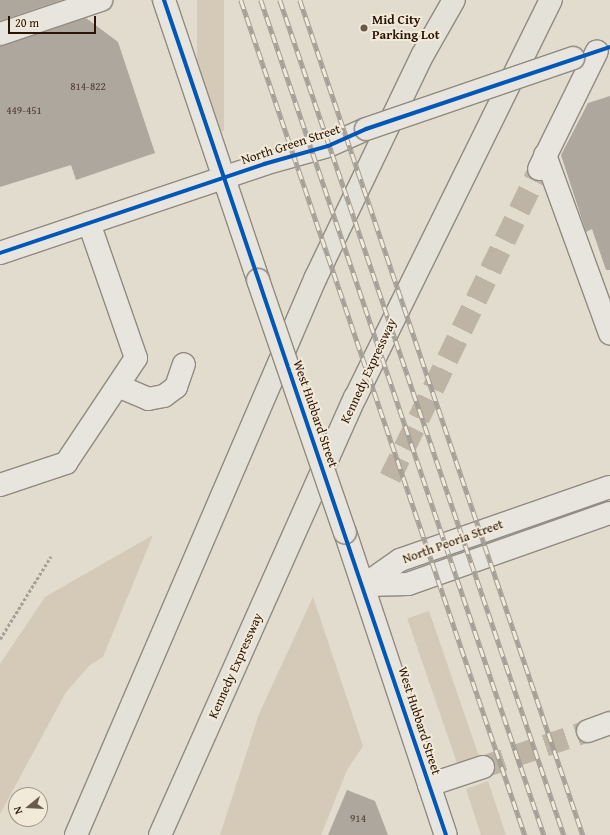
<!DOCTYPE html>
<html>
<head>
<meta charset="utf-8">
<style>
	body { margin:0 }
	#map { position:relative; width:610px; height:835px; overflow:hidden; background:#e1dccd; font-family:"Gentium Book Plus",serif }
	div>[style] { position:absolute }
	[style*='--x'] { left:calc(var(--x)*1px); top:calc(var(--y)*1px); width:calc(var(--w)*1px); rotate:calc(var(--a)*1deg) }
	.green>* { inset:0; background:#d4cab7; transform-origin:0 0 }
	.building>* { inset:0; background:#ada79d }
	.minor-tunnel>* { height:22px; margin-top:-11px; transform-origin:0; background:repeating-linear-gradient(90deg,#bdb4a5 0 22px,transparent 0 33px) }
	.path>* { height:2.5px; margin-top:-1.25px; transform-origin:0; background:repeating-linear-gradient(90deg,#a49f97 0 3px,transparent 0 5px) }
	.roads { filter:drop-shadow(1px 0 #908a81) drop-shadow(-1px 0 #908a81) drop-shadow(0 1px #908a81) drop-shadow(0 -1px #908a81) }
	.minor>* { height:22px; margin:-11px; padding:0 11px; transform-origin:11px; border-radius:11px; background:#e8e5de }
	.highway>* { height:22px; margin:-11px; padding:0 11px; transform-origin:11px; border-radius:11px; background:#e4e1d8 }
	.rail>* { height:4.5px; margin-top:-2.25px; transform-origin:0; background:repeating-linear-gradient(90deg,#f1ead9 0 9px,#a49f97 0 18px); box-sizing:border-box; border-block:1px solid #a49f97 }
	.bridges { filter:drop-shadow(1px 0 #908a81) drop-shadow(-1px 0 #908a81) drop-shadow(0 1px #908a81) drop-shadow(0 -1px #908a81) }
	.minor-bridge>* { height:22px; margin:-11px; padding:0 11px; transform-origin:11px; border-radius:11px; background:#e8e5de }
	.cycleway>* { height:4px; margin:-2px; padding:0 2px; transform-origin:2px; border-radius:2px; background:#0057b8 }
	.dots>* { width:11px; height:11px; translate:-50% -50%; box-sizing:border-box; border:2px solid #f1ead9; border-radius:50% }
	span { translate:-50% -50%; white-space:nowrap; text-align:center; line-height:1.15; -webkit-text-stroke:4px #f1ead9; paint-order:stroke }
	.number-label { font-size:11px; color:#4c382c }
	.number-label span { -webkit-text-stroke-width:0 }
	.poi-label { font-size:13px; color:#2b1306; font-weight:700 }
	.left { translate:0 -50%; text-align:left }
	.street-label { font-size:13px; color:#2b1306 }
	.north { position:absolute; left:8px; top:787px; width:40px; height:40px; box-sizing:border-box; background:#f1ead9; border:1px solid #a29485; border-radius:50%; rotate:252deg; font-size:11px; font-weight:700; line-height:16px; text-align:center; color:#2b1306 }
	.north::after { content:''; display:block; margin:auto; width:14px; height:18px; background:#6b594c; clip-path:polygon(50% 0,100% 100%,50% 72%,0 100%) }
	.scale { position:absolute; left:8px; top:16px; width:88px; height:18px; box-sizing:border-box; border:2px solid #2b1306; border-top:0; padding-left:5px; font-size:12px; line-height:14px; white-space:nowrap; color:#2b1306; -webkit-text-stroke:3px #f1ead9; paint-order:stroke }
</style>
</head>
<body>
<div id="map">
	<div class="green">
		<i style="left:197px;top:0;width:27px;height:131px"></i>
		<i style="clip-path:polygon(153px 535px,103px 657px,90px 665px,66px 692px,0 814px,0 664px,45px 597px)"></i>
		<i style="clip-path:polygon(313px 597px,363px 746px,347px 770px,321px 835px,220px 835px,259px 714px)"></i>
		<i style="left:429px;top:611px;width:153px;height:23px;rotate:71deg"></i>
		<i style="clip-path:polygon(488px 781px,506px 835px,481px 835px,466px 789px)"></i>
	</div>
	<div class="building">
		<i style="clip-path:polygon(0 0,62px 0,0 21px)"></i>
		<i style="clip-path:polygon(86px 18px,118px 42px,155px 153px,76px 180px,71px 165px,0 187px,0 46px)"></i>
		<i style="clip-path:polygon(610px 96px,610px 270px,606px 270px,592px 229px,586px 232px,561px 155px,588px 103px)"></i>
		<i style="clip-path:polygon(347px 790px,375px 801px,388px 835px,328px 835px)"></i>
	</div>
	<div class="minor-tunnel">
		<i style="--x:390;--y:478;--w:338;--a:-64.2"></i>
		<i style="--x:483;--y:767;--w:111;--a:-18.9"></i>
	</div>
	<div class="path">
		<i style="--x:0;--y:639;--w:97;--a:-58.4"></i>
	</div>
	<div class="roads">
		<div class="minor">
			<i style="--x:164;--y:0;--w:295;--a:71.4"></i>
			<i style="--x:0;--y:34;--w:107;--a:-18.6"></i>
			<i style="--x:545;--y:155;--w:190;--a:70"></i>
			<i style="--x:539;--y:169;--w:131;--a:-63.8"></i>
			<i style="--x:0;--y:253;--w:279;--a:-18.6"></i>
			<i style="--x:264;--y:164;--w:66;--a:-15.7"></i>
			<i style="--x:328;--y:146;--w:42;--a:-24.1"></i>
			<i style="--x:118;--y:386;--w:33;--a:23"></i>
			<i style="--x:148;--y:399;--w:16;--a:-11"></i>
			<i style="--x:164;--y:396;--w:15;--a:-37"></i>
			<i style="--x:176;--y:387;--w:24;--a:-71"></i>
			<i style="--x:0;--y:485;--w:70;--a:-18.4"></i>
			<i style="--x:66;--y:463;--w:126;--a:-56.3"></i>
			<i style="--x:136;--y:358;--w:143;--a:-109.2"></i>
			<i style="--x:345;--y:532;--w:319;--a:71.6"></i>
			<i style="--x:364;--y:585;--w:44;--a:-34.8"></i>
			<i style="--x:400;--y:560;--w:222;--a:-19.2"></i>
			<i style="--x:364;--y:585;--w:44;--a:-1.3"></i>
			<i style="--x:408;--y:584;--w:214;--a:-19.4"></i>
			<i style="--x:588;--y:731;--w:23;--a:-20"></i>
			<i style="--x:429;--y:785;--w:57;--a:-18.4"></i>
		</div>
		<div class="highway">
			<i style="--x:76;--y:835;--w:607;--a:-66.73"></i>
			<i style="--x:316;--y:277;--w:245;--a:-64.4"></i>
			<i style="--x:422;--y:56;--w:64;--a:-60.3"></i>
			<i style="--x:160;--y:835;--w:479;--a:-66"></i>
			<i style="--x:355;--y:398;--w:444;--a:-63.8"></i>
		</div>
	</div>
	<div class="rail">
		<i style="--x:241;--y:0;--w:882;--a:71.22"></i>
		<i style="--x:261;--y:0;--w:882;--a:71.28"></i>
		<i style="--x:280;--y:0;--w:882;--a:71.22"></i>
		<i style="--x:300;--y:0;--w:882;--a:71.28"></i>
	</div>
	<div class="bridges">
		<div class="minor-bridge">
			<i style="--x:366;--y:129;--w:219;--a:-18.9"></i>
			<i style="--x:258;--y:280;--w:267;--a:71"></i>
		</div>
	</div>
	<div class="cycleway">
		<i style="--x:164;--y:0;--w:881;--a:71.34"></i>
		<i style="--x:0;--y:253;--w:279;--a:-18.6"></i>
		<i style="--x:264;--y:164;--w:66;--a:-15.7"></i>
		<i style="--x:328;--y:146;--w:42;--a:-24.1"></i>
		<i style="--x:366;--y:129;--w:257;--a:-18.6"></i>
	</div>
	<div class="dots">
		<i style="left:364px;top:28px;background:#6b594c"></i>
	</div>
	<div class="number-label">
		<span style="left:88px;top:86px">814-822</span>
		<span style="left:24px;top:110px">449-451</span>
		<span style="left:358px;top:818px">914</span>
	</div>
	<div class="poi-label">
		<span class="left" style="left:372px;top:28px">Mid City<br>Parking Lot</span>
	</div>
	<div class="street-label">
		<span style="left:291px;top:145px;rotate:-18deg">North Green Street</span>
		<span style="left:369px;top:371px;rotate:-65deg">Kennedy Expressway</span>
		<span style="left:315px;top:414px;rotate:71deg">West Hubbard Street</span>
		<span style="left:453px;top:542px;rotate:-20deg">North Peoria Street</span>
		<span style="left:236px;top:666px;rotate:-66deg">Kennedy Expressway</span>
		<span style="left:419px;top:721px;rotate:72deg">West Hubbard Street</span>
	</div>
	<div class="north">N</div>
	<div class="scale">20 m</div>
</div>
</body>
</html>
